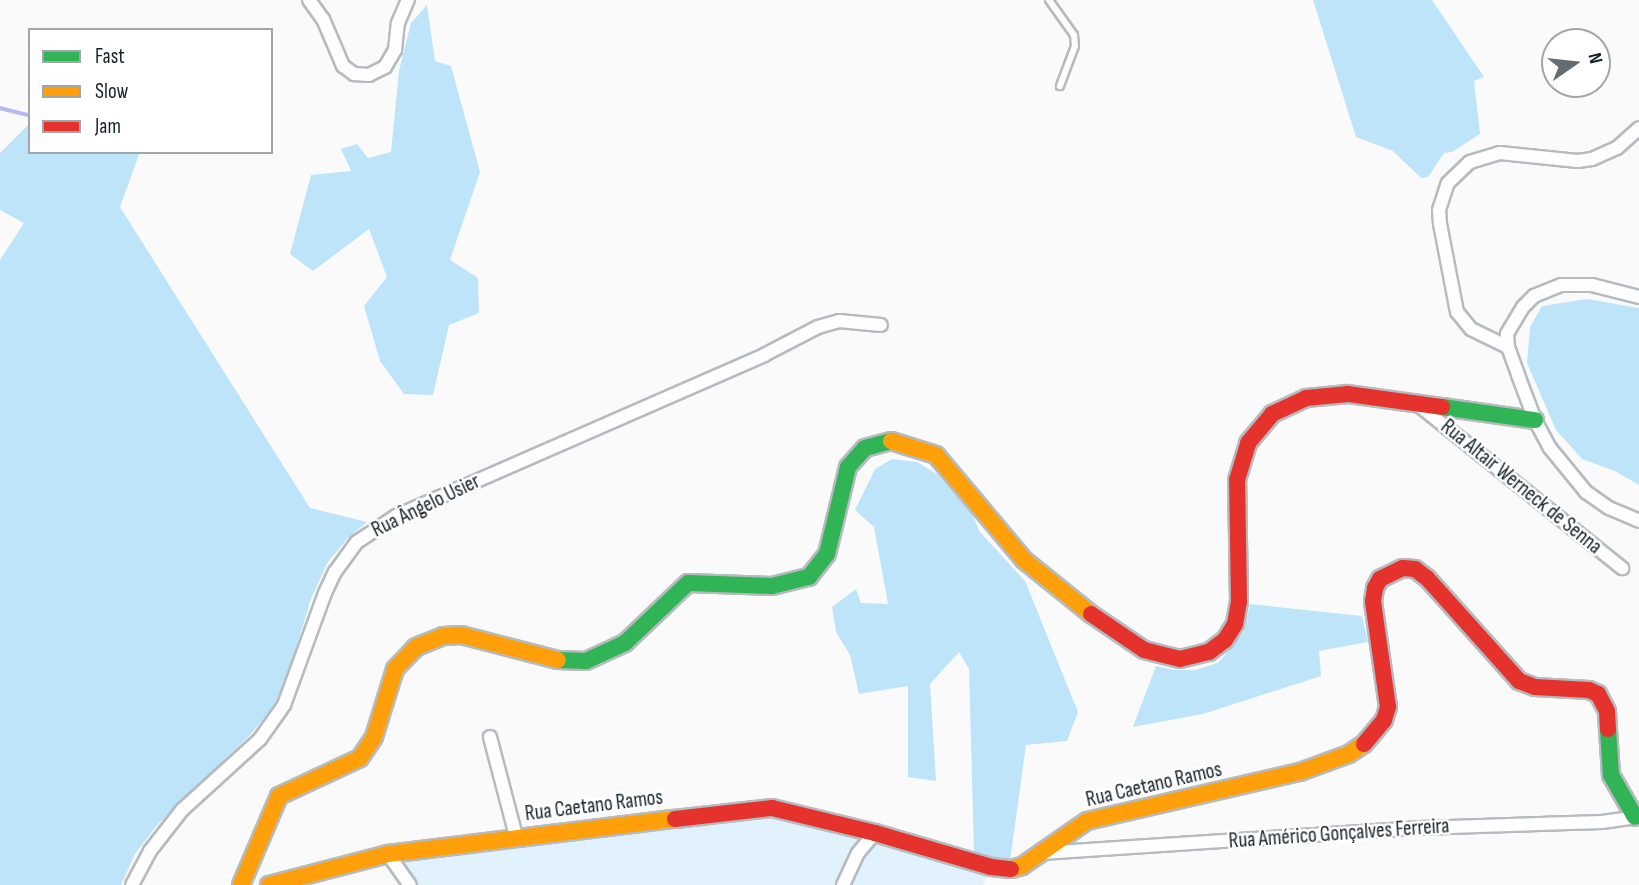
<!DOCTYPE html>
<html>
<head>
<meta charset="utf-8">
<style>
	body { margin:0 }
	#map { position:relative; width:1639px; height:885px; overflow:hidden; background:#fafafa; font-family:"Sofia Sans Condensed",sans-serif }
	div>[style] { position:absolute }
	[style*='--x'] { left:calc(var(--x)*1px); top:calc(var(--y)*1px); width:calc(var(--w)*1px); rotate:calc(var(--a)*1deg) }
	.green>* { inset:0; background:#e1f2fd }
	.forest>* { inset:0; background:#bee4f9 }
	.stream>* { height:3.5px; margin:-1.75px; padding:0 1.75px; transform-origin:1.75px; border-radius:1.75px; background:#b7baef }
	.roads { filter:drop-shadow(2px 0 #b5bbbf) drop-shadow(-2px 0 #b5bbbf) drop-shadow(0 2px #b5bbbf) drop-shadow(0 -2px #b5bbbf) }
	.lane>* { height:6px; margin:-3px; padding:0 3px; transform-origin:3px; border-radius:3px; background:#fefefe }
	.street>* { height:12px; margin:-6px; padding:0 6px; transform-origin:6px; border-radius:6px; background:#fefefe }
	.fast>* { height:16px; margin:-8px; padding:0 8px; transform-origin:8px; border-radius:8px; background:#30b455 }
	.slow>* { height:16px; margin:-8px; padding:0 8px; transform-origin:8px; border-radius:8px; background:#ff9f0a }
	.jam>* { height:16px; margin:-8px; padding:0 8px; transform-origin:8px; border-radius:8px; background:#e5322d }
	span { translate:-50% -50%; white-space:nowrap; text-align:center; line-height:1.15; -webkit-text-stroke:5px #fff; paint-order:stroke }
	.street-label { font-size:21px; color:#132027 }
	.legend { position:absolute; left:28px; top:28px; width:245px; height:126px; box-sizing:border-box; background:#fff; border:2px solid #a1a6a9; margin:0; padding:9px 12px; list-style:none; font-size:21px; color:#132027 }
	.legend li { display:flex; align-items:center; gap:14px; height:35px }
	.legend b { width:35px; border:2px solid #a1a6a9 }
	.north { position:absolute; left:1541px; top:28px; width:70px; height:70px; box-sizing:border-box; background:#fff; border:2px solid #a1a6a9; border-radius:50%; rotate:76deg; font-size:19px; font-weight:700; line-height:28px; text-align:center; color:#132027 }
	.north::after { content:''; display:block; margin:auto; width:24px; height:32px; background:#646c71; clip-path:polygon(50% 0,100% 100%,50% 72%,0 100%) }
</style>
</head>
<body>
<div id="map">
	<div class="green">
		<i style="clip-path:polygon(744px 809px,991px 867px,983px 885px,410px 885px,388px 854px)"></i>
	</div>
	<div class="forest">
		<i style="clip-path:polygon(1313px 0,1432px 0,1484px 77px,1474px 81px,1480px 134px,1452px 152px,1444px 153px,1428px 177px,1421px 178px,1393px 151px,1356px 137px)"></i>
		<i style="clip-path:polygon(427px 5px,435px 61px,451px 66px,480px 172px,450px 260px,478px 278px,479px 313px,449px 325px,433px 395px,404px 394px,380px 361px,364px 306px,387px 277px,369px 229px,313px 271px,290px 254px,311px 175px,351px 171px,341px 149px,357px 144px,368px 158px,391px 152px,399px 71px,411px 23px)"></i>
		<i style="clip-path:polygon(30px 123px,30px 152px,140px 152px,120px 207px,310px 508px,367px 522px,347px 539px,328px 562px,311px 599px,283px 690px,269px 712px,250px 735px,158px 824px,135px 854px,121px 885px,0 885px,0 260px,24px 223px,0 210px,0 153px)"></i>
		<i style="clip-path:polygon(1587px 299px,1639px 308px,1639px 485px,1615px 471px,1582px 459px,1556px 430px,1527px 363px,1530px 327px,1542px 306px)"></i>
		<i style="clip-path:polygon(892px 459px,917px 462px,937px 474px,972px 514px,980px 532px,1025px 581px,1078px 712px,1067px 741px,1026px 745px,1010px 861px,974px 852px,969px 669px,959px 652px,930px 684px,936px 781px,908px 777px,908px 686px,859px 694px,850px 655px,836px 632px,832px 607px,856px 589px,861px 603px,888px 604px,874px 527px,855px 510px,875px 469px)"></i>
		<i style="clip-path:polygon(1250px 604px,1362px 616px,1368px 642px,1319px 651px,1321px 676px,1203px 714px,1133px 727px,1156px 666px,1174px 670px,1195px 670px,1218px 663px,1244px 632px)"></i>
	</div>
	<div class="stream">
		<i style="--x:0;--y:108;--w:29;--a:14"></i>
	</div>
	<div class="roads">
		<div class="lane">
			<i style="--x:1049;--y:0;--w:43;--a:54.5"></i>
			<i style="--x:1074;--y:35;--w:11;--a:85"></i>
			<i style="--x:1075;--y:46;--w:43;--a:110.6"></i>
		</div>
		<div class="street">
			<i style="--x:309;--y:0;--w:24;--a:54"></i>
			<i style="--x:323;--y:19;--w:51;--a:66.9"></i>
			<i style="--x:343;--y:66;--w:14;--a:36"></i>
			<i style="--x:354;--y:74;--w:15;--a:4"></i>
			<i style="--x:369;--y:75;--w:18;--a:-27"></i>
			<i style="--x:385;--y:67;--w:20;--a:-60"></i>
			<i style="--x:395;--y:50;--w:27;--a:-84"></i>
			<i style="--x:398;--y:23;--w:25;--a:-67"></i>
			<i style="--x:1639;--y:297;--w:49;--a:-165.7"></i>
			<i style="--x:1592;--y:285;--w:31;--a:180"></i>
			<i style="--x:1561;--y:285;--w:29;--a:158"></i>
			<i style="--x:1534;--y:296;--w:16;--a:135"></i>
			<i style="--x:1523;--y:307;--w:31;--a:121"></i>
			<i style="--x:1507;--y:334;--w:13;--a:86"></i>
			<i style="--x:1508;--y:347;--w:30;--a:70"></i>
			<i style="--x:1518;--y:375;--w:48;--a:69.3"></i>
			<i style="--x:1535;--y:420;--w:32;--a:62"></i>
			<i style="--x:1550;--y:448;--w:57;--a:50.7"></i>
			<i style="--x:1586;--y:492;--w:28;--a:35"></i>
			<i style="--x:1609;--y:508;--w:33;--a:23"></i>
			<i style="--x:1508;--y:347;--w:41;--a:-154.1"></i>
			<i style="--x:1471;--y:329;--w:22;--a:-129"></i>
			<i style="--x:1457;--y:312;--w:90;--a:-100.9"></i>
			<i style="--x:1440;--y:224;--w:14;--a:-94"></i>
			<i style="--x:1439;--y:210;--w:28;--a:-72"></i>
			<i style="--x:1448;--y:183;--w:30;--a:-44"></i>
			<i style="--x:1470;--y:162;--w:31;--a:-17"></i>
			<i style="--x:1500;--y:153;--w:78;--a:5.9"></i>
			<i style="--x:1578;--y:161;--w:14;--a:-8"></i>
			<i style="--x:1592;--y:159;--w:27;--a:-24"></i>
			<i style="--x:1617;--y:148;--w:30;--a:-42"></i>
			<i style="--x:1421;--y:407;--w:258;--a:38.7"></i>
			<i style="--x:490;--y:737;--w:102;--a:75.3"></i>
			<i style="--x:1042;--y:853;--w:379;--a:-3.8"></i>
			<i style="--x:1420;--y:828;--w:182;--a:-1.9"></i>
			<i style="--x:1602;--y:822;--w:37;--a:-8"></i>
			<i style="--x:388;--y:854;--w:38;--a:55"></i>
			<i style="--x:132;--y:885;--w:38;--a:-62"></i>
			<i style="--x:150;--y:851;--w:52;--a:-52"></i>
			<i style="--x:182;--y:810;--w:105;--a:-42.3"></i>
			<i style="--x:260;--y:739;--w:42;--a:-54.8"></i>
			<i style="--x:284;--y:705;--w:119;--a:-69.9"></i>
			<i style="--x:325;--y:593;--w:23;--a:-65"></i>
			<i style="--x:335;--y:572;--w:37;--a:-54"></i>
			<i style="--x:357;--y:542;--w:47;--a:-33.7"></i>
			<i style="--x:396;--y:516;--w:402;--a:-23.6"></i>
			<i style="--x:764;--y:355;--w:61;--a:-27.4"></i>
			<i style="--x:818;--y:327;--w:22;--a:-16"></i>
			<i style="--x:839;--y:321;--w:42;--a:5.4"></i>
			<i style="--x:843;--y:885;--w:35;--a:-65"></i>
			<i style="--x:858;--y:853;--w:26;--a:-50"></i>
		</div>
		<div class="fast">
			<i style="--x:1442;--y:407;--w:94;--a:8"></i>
			<i style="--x:558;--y:660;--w:28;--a:2"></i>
			<i style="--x:586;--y:661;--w:43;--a:-24.8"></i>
			<i style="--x:625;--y:643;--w:87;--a:-43.6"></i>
			<i style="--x:688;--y:583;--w:84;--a:2"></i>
			<i style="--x:772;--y:586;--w:38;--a:-14"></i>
			<i style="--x:809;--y:577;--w:29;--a:-52"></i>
			<i style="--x:827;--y:554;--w:89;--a:-76.4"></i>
			<i style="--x:848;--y:467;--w:25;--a:-48"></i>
			<i style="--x:865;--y:448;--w:27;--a:-15"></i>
			<i style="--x:1608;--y:729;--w:46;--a:86.3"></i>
			<i style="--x:1611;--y:775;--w:48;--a:60.3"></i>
		</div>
		<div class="slow">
			<i style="--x:891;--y:441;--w:47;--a:17.3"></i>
			<i style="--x:936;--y:455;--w:137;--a:50"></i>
			<i style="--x:1024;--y:560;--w:86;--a:38.9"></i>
			<i style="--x:1011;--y:869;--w:11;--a:-15"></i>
			<i style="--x:1022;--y:866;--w:79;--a:-34.7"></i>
			<i style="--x:1087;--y:821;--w:219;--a:-13"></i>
			<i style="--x:1300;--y:772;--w:52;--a:-20.2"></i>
			<i style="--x:1349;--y:754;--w:18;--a:-34"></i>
			<i style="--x:241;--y:885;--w:97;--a:-66.9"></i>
			<i style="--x:279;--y:796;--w:89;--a:-25.1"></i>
			<i style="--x:360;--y:758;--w:25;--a:-56"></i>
			<i style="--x:374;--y:737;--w:71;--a:-72.8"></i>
			<i style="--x:395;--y:669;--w:30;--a:-46"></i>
			<i style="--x:416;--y:647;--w:29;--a:-22"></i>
			<i style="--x:443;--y:636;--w:18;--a:-3"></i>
			<i style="--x:461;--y:635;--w:100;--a:14.5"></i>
			<i style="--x:269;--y:885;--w:123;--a:-14.6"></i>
			<i style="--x:388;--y:854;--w:289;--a:-7"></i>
		</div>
		<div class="jam">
			<i style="--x:1091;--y:614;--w:64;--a:34.2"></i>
			<i style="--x:1144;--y:650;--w:37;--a:14"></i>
			<i style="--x:1180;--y:659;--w:30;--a:-14"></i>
			<i style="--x:1209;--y:652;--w:20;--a:-37"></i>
			<i style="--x:1225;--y:640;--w:19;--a:-58"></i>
			<i style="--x:1235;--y:624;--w:22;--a:-80"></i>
			<i style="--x:1239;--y:602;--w:122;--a:-90.9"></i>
			<i style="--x:1237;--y:480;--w:39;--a:-73"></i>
			<i style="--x:1248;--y:443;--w:38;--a:-50"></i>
			<i style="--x:1272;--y:414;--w:38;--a:-25"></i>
			<i style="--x:1306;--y:398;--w:42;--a:-5.4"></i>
			<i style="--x:1348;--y:394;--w:95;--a:7.9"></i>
			<i style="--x:1364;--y:744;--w:31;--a:-50"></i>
			<i style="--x:1384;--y:720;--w:14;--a:-73"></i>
			<i style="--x:1388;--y:707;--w:107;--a:-98.1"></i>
			<i style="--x:1373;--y:601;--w:13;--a:-81"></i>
			<i style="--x:1375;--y:588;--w:10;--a:-61"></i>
			<i style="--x:1380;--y:579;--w:25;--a:-26"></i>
			<i style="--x:1403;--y:568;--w:12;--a:5"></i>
			<i style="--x:1415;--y:569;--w:15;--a:37"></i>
			<i style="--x:1427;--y:578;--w:138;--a:48.2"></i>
			<i style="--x:1519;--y:681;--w:17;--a:21"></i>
			<i style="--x:1535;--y:687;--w:54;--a:3.2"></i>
			<i style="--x:1589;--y:690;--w:10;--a:24"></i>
			<i style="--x:1598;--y:694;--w:19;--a:62"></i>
			<i style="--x:1607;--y:711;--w:18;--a:87"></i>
			<i style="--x:675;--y:819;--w:98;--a:-6.5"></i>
			<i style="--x:772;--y:808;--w:106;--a:13.6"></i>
			<i style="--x:875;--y:833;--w:121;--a:16.3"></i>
			<i style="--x:991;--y:867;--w:20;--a:6"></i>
		</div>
	</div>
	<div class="street-label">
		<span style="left:1521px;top:487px;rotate:39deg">Rua Altair Werneck de Senna</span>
		<span style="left:426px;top:506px;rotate:-26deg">Rua Ângelo Usier</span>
		<span style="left:1154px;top:785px;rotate:-13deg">Rua Caetano Ramos</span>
		<span style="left:594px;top:806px;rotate:-7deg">Rua Caetano Ramos</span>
		<span style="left:1339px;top:834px;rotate:-4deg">Rua Américo Gonçalves Ferreira</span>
	</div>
	<ul class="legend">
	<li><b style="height:9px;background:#30b455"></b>Fast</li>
	<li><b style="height:9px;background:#ff9f0a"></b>Slow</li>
	<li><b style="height:9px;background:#e5322d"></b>Jam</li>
	</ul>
	<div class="north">N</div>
</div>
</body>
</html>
